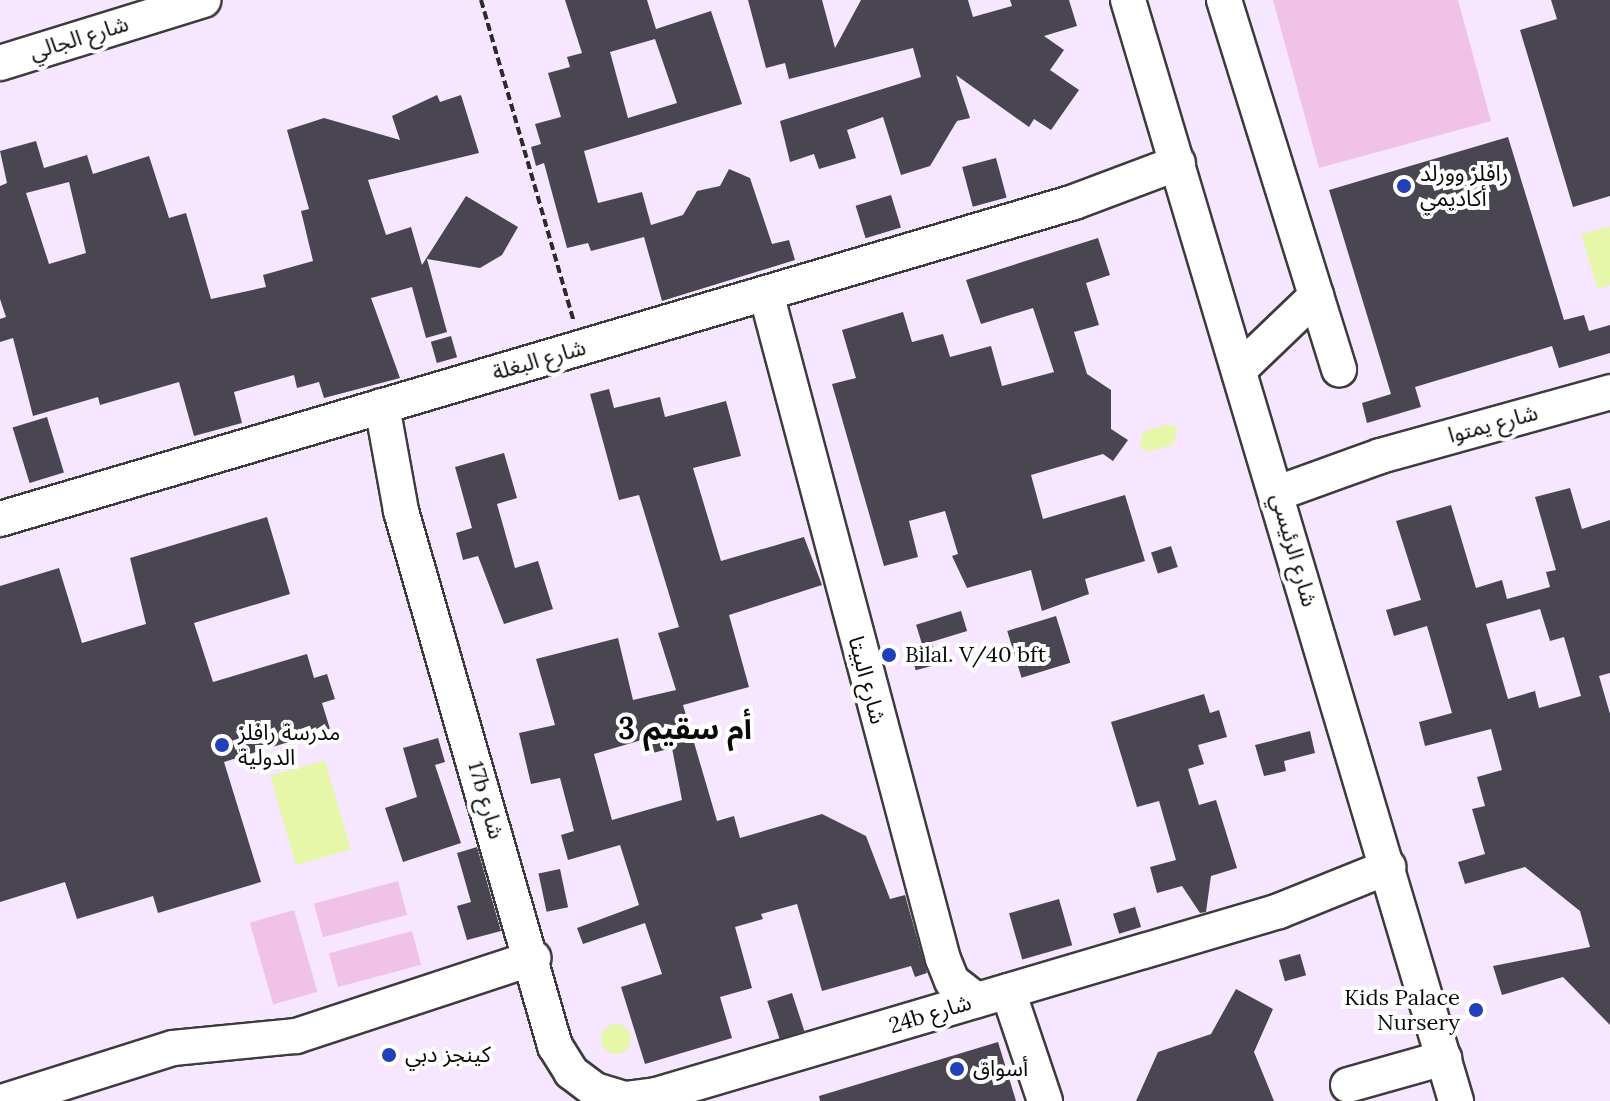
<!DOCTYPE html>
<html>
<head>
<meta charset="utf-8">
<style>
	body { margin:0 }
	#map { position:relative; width:1610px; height:1101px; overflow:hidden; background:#f6e6ff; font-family:Lora,"Noto Sans Arabic",serif }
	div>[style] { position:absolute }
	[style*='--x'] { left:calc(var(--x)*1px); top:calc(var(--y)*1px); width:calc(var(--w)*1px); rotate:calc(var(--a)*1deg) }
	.pitch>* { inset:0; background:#f0c2e7; transform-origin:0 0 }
	.water>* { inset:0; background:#e6f7aa; transform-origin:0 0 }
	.round { border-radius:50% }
	.building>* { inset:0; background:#494652; transform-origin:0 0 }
	.path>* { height:4px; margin-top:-2px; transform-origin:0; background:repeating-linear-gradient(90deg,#2b2b2b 0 8px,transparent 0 12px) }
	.roads { filter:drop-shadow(2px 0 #3c3c3c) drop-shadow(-2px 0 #3c3c3c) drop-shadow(0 2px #3c3c3c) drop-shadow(0 -2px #3c3c3c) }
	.minor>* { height:34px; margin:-17px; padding:0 17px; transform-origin:17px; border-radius:17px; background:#fff }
	.dots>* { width:22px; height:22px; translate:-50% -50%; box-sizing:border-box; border:4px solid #fff; border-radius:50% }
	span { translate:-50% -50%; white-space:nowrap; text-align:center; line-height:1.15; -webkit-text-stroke:8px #fff; paint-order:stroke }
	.street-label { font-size:22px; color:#090909 }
	.poi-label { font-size:22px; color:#090909 }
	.left { translate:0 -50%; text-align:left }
	.right { translate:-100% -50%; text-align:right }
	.district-label { font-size:30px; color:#090909; font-weight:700 }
</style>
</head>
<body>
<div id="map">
	<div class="pitch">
		<i style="clip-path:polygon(1273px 0,1458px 0,1491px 121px,1319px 168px)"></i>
		<i style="left:398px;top:881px;width:35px;height:87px;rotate:75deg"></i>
		<i style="left:294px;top:910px;width:85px;height:46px;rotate:74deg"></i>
		<i style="left:412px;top:931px;width:35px;height:86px;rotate:75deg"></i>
	</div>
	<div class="water">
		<i style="clip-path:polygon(1610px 226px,1610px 285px,1598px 289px,1581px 235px)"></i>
		<i style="clip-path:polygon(1167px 424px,1177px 427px,1174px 444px,1149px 452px,1140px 447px,1143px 432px)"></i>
		<i style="left:325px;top:760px;width:93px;height:57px;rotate:74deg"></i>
		<i class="round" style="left:601px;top:1024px;width:30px;height:30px"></i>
	</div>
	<div class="building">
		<i style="clip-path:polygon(evenodd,565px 0,647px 0,656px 29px,711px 11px,742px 104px,584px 151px,598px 203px,642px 192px,651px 225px,683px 215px,697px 191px,720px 186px,729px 169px,750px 178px,772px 244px,789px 240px,795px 260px,662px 301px,644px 237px,591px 251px,588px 243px,567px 248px,544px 163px,536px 166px,531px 147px,541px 144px,535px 124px,561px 117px,548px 73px,570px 67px,567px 57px,582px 53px,565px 0,655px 39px,677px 103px,628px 118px,610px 52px,655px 39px)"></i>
		<i style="clip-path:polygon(748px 0,822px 0,835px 48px,861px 0,968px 0,973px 17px,1012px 6px,1010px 0,1069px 0,1077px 26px,1044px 36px,1064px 50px,1050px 70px,1079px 90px,1051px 130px,1034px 119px,1029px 127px,956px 75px,970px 118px,957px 121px,930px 166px,901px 175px,883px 117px,847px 130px,856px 158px,819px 169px,814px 154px,790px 162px,780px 121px,921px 77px,913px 48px,789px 79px,785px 63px,766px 68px)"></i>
		<i style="clip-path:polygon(1551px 0,1610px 0,1610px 196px,1573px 207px,1520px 30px,1557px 19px)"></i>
		<i style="clip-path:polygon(evenodd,437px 95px,440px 102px,461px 95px,479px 153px,368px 180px,386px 235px,411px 227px,422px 265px,466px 196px,518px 227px,502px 255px,480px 268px,427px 259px,447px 332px,426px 338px,412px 287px,371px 298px,400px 378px,324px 398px,319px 382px,297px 388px,294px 375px,234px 392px,242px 423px,194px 436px,179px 382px,100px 405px,98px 397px,33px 416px,13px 338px,0 342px,0 319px,6px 317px,0 299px,0 186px,7px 183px,0 151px,36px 141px,44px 168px,87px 155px,93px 174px,149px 156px,169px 218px,186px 213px,211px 299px,266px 287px,263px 275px,313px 261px,301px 211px,309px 209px,287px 130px,324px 118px,400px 140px,392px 116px,437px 95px,69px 182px,86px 253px,49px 264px,26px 193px,69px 182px)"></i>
		<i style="clip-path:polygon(1508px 137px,1564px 320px,1584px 315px,1589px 331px,1610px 325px,1610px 353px,1559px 368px,1552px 346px,1415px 387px,1421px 407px,1367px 423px,1362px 403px,1391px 394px,1329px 190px)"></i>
		<i style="left:996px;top:158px;width:41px;height:35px;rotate:75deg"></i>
		<i style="left:891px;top:195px;width:34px;height:37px;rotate:73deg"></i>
		<i style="clip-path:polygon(1098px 238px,1110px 275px,1086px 283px,1099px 325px,1074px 332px,1087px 374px,1111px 390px,1111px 429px,1128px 440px,1113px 461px,1103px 454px,1031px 475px,1043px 519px,1125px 495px,1145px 561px,1085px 579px,1089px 594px,1042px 611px,1031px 570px,967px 588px,952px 556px,958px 554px,945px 511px,909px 521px,918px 557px,884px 566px,832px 384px,856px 378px,842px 330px,903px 312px,912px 342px,943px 334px,950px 357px,991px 346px,1002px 386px,1054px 372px,1033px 308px,981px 324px,966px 280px)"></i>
		<i style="left:451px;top:336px;width:22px;height:21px;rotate:74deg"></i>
		<i style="clip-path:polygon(evenodd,609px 389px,614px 408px,660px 397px,665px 417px,726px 401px,741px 456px,693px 468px,721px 561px,804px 537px,822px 585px,729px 615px,749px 687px,683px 705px,717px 821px,734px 816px,740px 838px,822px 814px,866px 836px,890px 899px,905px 895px,927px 973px,915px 977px,911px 966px,822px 991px,797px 904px,761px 914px,763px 919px,735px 927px,752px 988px,720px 997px,732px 1038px,645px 1064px,621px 987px,662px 974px,645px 923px,583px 944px,577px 928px,639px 905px,620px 845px,568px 860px,561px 835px,574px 831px,560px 778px,531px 784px,519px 733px,555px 725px,536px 659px,618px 638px,633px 700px,676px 690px,658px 633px,679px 627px,639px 495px,619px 500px,590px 394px,609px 389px,645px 739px,649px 754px,672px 748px,682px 800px,612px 820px,594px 754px,645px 739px)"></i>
		<i style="left:47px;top:417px;width:58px;height:36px;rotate:73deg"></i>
		<i style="clip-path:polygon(504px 453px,517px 498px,497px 504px,515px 568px,538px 561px,553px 609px,504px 624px,478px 556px,463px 560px,456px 533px,472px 528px,455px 467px)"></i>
		<i style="clip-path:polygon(evenodd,1570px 488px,1582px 529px,1610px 520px,1610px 673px,1599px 676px,1610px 714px,1610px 1025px,1563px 977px,1502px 995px,1493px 966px,1590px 947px,1580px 911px,1525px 867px,1465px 884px,1458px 862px,1485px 854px,1472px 809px,1485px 806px,1477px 777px,1502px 770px,1491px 729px,1425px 746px,1419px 722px,1452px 713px,1427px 626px,1394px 636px,1386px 610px,1421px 600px,1396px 521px,1451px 505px,1476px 588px,1502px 580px,1507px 599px,1550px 587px,1546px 572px,1556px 570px,1535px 497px,1570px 488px,1540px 609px,1550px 641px,1564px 637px,1581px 696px,1539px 708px,1535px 691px,1508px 699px,1486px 624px,1540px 609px)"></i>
		<i style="clip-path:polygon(267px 517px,290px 594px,194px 623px,213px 682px,307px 654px,314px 678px,327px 674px,335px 699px,322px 703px,330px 729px,224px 762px,261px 882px,158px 913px,153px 896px,77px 919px,65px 882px,0 902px,0 586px,59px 568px,82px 643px,146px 624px,130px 558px)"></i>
		<i style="left:1171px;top:546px;width:22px;height:21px;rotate:72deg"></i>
		<i style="left:961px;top:611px;width:21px;height:47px;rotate:73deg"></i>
		<i style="left:1056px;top:616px;width:49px;height:51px;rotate:73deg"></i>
		<i style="left:932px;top:642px;width:23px;height:23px;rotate:75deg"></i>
		<i style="clip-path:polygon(1204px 694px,1210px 713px,1219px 710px,1227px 737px,1198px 745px,1204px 764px,1188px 769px,1199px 805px,1216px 800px,1237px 868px,1211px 876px,1206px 912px,1200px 913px,1182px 886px,1157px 893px,1150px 867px,1176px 860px,1159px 801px,1137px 807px,1111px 722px)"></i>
		<i style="clip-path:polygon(1310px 731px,1315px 753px,1284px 761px,1286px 771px,1264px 776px,1255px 745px)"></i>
		<i style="clip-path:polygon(438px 738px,445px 762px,435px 765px,461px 843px,403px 862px,385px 808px,417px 797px,403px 748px)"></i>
		<i style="clip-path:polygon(477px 847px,501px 931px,467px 940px,457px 906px,471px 902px,457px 853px)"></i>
		<i style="left:560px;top:869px;width:39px;height:22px;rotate:78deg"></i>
		<i style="left:1059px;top:899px;width:48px;height:52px;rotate:74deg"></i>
		<i style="left:1135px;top:907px;width:21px;height:23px;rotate:73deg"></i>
		<i style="left:1300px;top:954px;width:22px;height:22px;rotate:74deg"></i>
		<i style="clip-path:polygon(1236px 989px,1273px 1009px,1254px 1052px,1274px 1101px,1136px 1101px,1158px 1052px,1211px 1034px)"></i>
		<i style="left:792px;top:993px;width:40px;height:26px;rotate:72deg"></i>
		<i style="clip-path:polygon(998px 1042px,1016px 1101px,820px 1101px,819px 1096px)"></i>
	</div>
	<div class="path">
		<i style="--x:481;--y:0;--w:335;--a:73.9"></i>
	</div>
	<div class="roads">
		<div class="minor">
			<i style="--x:1128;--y:0;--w:1149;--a:73.41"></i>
			<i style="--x:1224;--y:0;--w:387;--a:72.7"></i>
			<i style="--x:0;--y:63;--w:213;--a:-17.2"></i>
			<i style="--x:766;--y:293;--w:689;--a:75.12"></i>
			<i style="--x:943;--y:959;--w:24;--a:68"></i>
			<i style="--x:952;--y:981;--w:31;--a:38"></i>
			<i style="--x:1242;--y:367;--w:103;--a:-43.8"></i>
			<i style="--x:382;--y:406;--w:107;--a:79.7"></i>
			<i style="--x:401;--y:511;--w:557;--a:73.94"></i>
			<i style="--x:555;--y:1046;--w:31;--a:58"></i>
			<i style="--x:571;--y:1072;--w:30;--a:37"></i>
			<i style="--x:595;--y:1090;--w:31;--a:17"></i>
			<i style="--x:625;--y:1099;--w:31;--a:-7"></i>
			<i style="--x:656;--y:1095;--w:650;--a:-16.45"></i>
			<i style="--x:1279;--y:911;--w:118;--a:-22"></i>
			<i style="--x:1278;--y:493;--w:109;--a:-19.9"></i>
			<i style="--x:1380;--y:456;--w:239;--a:-15.5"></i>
			<i style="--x:0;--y:519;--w:1120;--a:-16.44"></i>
			<i style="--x:1074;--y:202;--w:111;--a:-20.6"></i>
			<i style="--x:1008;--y:991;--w:116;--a:71.4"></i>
			<i style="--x:1348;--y:1085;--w:100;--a:-15.7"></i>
			<i style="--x:5;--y:1101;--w:176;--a:-17.5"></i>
			<i style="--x:173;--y:1048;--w:124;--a:-5.6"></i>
			<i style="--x:296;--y:1036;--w:250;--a:-18.2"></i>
		</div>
	</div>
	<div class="dots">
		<i style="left:1404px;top:186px;background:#2140ba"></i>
		<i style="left:889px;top:655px;background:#2140ba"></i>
		<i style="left:222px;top:745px;background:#2140ba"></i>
		<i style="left:1476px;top:1010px;background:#2140ba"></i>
		<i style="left:389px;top:1055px;background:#2140ba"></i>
		<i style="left:957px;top:1069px;background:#2140ba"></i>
	</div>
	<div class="street-label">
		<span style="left:79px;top:38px;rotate:-17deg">شارع الجالي</span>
		<span style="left:539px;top:360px;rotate:-16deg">شارع البغلة</span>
		<span style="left:1493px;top:424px;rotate:-15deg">شارع يمتوا</span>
		<span style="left:1294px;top:550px;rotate:74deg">شارع الرئيسي</span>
		<span style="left:867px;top:680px;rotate:75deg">شارع البيتا</span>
		<span style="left:486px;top:800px;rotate:74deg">17b شارع</span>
		<span style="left:930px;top:1014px;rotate:-17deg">24b شارع</span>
	</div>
	<div class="poi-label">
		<span class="left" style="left:1420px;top:186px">رافلز وورلد<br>أكاديمي</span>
		<span class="left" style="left:905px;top:655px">Bilal. V/40 bft</span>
		<span class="left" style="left:238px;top:745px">مدرسة رافلز<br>الدولية</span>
		<span class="right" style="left:1460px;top:1010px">Kids Palace<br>Nursery</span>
		<span class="left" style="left:405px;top:1055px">كينجز دبي</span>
		<span class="left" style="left:973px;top:1069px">أسواق</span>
	</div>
	<div class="district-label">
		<span style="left:685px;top:728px">أم سقيم 3</span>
	</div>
</div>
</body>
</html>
